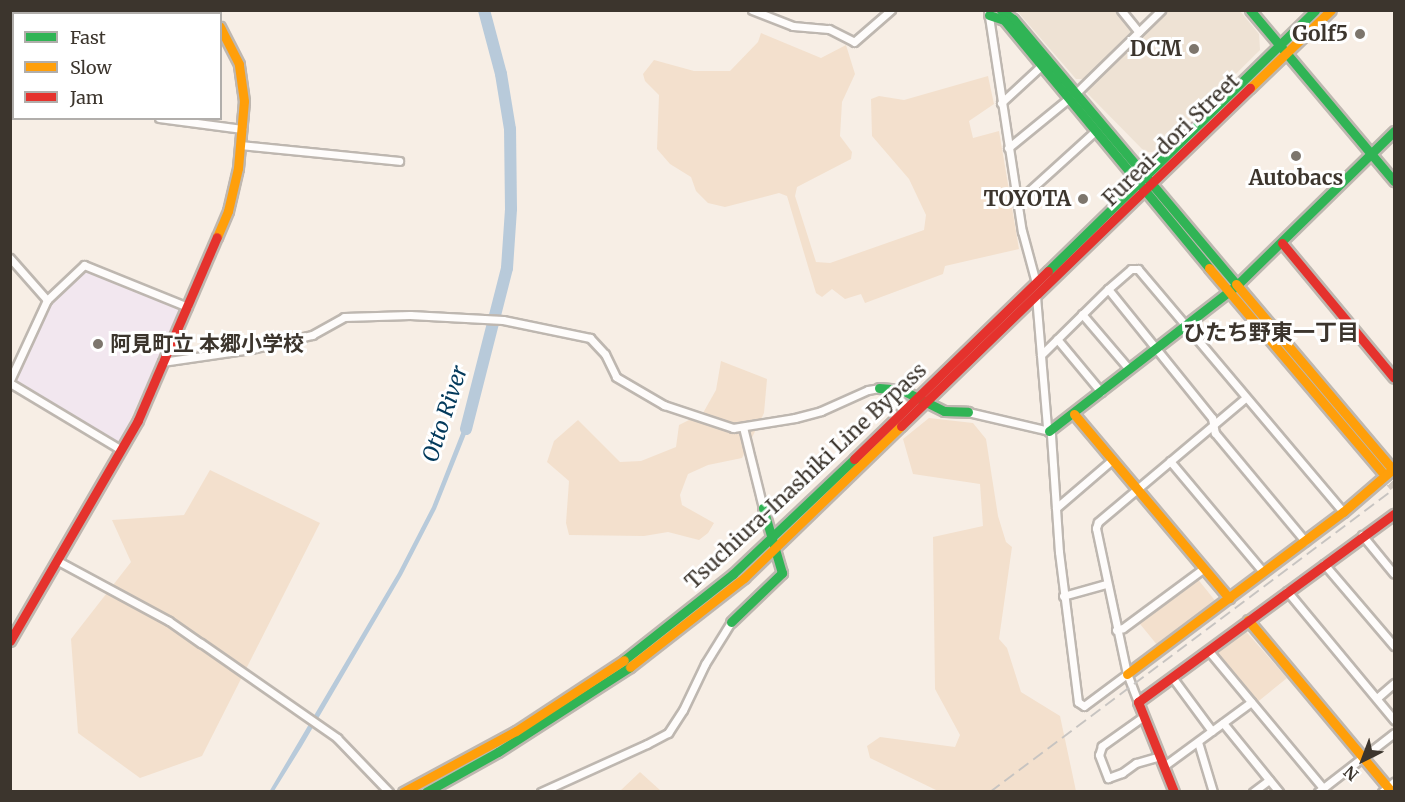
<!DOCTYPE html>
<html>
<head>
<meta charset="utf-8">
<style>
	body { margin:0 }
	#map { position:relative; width:1405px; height:802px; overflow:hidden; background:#f7eee5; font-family:Merriweather,"Noto Sans JP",serif }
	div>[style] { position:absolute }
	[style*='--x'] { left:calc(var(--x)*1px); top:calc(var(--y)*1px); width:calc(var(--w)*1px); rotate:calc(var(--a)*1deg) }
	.commercial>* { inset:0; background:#eee2d4 }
	.education>* { inset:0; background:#f2e7ef }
	.green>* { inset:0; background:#f3e0cd; transform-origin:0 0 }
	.water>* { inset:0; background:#b8cada }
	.river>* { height:12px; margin:-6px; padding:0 6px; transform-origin:6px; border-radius:6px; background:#b8cada }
	.secondary-tunnel>* { height:9px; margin-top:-4.5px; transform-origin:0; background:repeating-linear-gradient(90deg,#d2c9c0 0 9px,transparent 0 13.5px) }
	.roads { filter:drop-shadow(2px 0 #beb7b0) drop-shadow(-2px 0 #beb7b0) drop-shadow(0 2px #beb7b0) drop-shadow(0 -2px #beb7b0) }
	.street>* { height:7px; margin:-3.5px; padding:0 3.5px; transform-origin:3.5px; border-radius:3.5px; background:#fefcfb }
	.fast>* { height:9px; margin:-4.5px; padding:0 4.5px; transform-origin:4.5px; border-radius:4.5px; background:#30b455 }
	.slow>* { height:9px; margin:-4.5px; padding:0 4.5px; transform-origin:4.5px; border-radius:4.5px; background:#ff9f0a }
	.jam>* { height:9px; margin:-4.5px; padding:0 4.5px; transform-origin:4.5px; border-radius:4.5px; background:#e5322d }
	.rail>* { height:2px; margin-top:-1px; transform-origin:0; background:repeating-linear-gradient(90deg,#c7c4c1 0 12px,transparent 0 18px) }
	.dots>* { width:16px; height:16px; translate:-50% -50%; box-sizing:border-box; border:3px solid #fff; border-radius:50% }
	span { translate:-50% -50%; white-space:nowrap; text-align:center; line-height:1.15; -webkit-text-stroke:6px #fff; paint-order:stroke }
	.poi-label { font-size:21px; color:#3c352d; font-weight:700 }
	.right { translate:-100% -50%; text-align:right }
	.left { translate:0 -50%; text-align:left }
	.street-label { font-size:21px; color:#3c352d }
	.neighbourhood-label { font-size:22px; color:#3c352d; font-weight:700 }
	.water-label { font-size:22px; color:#02395b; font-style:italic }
	.frame { position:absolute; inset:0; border:12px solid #3c352d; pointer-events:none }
	.legend { position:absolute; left:12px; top:12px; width:210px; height:108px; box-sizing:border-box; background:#fff; border:2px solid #b1aeab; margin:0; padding:8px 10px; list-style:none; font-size:18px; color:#3c352d }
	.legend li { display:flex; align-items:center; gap:12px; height:30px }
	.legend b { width:30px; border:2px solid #b1aeab }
	.north { position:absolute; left:1333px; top:730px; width:60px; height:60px; -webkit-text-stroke:4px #fff; paint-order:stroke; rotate:222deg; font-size:16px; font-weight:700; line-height:24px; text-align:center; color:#3c352d }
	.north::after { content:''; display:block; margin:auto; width:21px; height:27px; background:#3c352d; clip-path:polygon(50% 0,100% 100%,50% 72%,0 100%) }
</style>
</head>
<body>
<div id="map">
	<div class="commercial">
		<i style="clip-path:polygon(1017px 11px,1117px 11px,1134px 30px,1084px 79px,1076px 79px)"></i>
		<i style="clip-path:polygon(1167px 11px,1240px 11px,1259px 34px,1260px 50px,1157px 152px,1145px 152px,1086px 92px,1088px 88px)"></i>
	</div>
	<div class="education">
		<i style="clip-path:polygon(85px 269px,179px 307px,180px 311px,119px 444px,19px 386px,16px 378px,50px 302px)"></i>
	</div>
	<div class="green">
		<i style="clip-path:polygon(761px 33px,821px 58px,846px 45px,855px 74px,842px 102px,840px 136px,852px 152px,851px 159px,797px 187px,795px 196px,816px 262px,830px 263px,924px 230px,926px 215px,909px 179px,872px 136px,871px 99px,879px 96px,904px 100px,988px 76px,994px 104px,969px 121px,973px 138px,999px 131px,1019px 249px,945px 266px,943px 274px,865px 303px,861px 294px,845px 299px,832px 289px,822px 297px,816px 293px,787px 196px,779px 193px,725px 207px,708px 203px,696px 191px,691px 177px,670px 164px,657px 149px,659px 95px,645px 81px,643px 74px,654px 60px,694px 71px,730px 71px,758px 42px)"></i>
		<i style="clip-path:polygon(721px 361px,767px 379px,764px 413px,742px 458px,708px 465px,688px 474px,680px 495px,682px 505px,714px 523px,708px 533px,699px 540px,668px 532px,644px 536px,569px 535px,566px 523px,569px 481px,547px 462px,554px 441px,578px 420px,620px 462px,641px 461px,676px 447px,679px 425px,703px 413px,716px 390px)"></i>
		<i style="clip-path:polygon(929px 418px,973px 423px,986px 439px,998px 516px,1006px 542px,1012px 547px,999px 639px,1007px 648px,1021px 692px,1060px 716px,1076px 791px,938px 791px,870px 758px,867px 746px,880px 737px,955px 747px,960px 735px,935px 689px,933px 537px,983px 526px,980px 484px,913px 474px,903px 439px)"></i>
		<i style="clip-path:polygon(210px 470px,320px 523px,202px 756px,140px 778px,78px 733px,71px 639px,131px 562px,112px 520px,184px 515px)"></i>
		<i style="left:1196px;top:577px;width:33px;height:73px;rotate:51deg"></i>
		<i style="clip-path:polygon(1243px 628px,1287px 678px,1255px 704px,1214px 655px,1213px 651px)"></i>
		<i style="clip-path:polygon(640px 772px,661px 791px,620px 791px)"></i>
	</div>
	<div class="water">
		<i style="clip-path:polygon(469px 413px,474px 414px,436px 509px,402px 575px,302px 746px,274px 791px,269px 792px,398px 573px,432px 507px)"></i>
	</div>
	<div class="river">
		<i style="--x:466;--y:429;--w:166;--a:-75.7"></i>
		<i style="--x:507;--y:268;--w:59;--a:-86.1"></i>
		<i style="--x:511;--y:209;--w:80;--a:-90.7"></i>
		<i style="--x:510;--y:129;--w:56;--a:-99.3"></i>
		<i style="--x:501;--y:74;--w:66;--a:-104.9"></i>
	</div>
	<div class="secondary-tunnel">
		<i style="--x:1382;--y:472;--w:19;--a:51"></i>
	</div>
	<div class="roads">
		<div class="street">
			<i style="--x:752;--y:10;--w:44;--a:21.3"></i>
			<i style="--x:793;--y:26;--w:36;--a:5"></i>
			<i style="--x:829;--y:29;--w:28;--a:27"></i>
			<i style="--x:854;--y:42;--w:49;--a:-40.9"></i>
			<i style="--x:988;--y:10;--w:224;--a:81.3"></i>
			<i style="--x:1022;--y:231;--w:54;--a:74.9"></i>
			<i style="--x:1121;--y:10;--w:28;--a:51"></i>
			<i style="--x:45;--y:14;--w:4;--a:-90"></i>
			<i style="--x:1076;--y:93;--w:119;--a:-44.3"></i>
			<i style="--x:10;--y:101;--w:9;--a:-63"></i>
			<i style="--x:1001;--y:103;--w:54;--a:-42.8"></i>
			<i style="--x:159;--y:118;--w:84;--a:7.5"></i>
			<i style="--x:240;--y:145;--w:160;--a:5.7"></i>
			<i style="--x:1008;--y:148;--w:77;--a:-39.2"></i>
			<i style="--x:1018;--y:201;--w:103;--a:-42.2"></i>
			<i style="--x:10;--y:258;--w:56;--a:48.6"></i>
			<i style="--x:1108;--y:289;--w:166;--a:51.1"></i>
			<i style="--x:1212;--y:418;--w:15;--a:79"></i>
			<i style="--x:1215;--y:433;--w:141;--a:50.2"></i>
			<i style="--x:1036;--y:296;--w:130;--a:85.2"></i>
			<i style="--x:1047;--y:426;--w:10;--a:66"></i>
			<i style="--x:1051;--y:435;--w:117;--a:86.1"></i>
			<i style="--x:1059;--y:552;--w:151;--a:82.8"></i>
			<i style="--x:1078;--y:702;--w:7;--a:34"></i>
			<i style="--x:1084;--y:706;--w:54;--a:-36.7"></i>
			<i style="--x:1082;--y:314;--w:72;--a:49.5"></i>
			<i style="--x:1057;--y:339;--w:69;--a:50.3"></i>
			<i style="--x:1041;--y:355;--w:94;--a:-44.6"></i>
			<i style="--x:1108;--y:289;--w:30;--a:-41"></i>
			<i style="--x:1131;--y:269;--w:7;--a:0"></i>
			<i style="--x:1138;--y:269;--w:318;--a:49.8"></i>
			<i style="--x:162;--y:362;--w:90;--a:-8.3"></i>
			<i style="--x:251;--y:349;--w:63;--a:-12.9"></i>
			<i style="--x:312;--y:335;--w:37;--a:-29"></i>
			<i style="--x:344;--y:317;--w:66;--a:-1.7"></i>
			<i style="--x:410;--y:315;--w:93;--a:3.1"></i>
			<i style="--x:503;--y:320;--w:89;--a:11.7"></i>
			<i style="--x:590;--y:338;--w:22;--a:47"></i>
			<i style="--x:605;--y:354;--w:25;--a:64"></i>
			<i style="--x:616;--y:377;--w:56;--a:30.3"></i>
			<i style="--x:664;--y:405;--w:73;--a:18.4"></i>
			<i style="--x:733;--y:428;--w:63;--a:-9.2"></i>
			<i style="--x:795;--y:418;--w:27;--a:-15"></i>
			<i style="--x:821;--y:411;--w:51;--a:-24.1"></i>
			<i style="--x:868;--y:390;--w:11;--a:-10"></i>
			<i style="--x:10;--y:380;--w:88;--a:-65.2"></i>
			<i style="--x:47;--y:300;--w:51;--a:-43.4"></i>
			<i style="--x:84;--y:265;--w:112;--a:22"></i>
			<i style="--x:10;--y:383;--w:128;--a:31"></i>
			<i style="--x:968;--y:412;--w:83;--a:13.2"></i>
			<i style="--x:743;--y:427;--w:83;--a:76.1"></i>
			<i style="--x:1170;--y:461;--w:145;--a:50"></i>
			<i style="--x:1056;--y:508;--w:74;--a:-40.6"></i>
			<i style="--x:1362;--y:535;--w:50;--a:50.6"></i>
			<i style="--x:58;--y:561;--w:126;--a:28.4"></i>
			<i style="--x:169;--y:621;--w:39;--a:35"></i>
			<i style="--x:201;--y:643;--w:166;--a:34.9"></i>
			<i style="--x:337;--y:738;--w:75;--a:46.1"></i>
			<i style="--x:1324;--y:564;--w:108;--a:49.5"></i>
			<i style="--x:1287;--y:591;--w:168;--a:50.3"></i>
			<i style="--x:1063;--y:596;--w:45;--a:-15.6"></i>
			<i style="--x:1116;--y:630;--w:7;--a:-16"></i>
			<i style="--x:1123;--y:628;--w:101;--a:-36.5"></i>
			<i style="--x:1208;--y:650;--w:180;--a:50.2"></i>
			<i style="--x:1172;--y:677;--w:67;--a:53.5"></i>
			<i style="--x:1377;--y:698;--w:23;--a:-41"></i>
			<i style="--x:1138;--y:702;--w:30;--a:-111"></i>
			<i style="--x:1127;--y:674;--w:149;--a:-102"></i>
			<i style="--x:1096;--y:528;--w:6;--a:-72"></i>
			<i style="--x:1098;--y:522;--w:192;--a:-40.1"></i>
			<i style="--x:1144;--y:716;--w:52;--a:144.5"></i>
			<i style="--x:1102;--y:746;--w:9;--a:108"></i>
			<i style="--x:1099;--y:755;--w:25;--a:69"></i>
			<i style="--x:1108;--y:778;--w:15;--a:-20"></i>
			<i style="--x:1122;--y:773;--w:17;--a:-36"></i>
			<i style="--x:1136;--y:763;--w:25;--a:-16"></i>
			<i style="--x:1223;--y:723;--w:89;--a:50.9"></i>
			<i style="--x:1198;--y:742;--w:52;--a:73.3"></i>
			<i style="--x:1164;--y:766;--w:108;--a:-36.3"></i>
			<i style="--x:541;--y:792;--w:116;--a:-24.4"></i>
			<i style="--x:647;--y:744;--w:24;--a:-28"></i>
			<i style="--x:668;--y:733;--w:27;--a:-57"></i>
			<i style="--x:683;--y:710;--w:51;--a:-64.4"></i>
			<i style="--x:705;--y:664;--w:49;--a:-58.2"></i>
			<i style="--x:1253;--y:792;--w:20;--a:-37"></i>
			<i style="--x:1318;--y:792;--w:96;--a:-37.8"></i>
			<i style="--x:1382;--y:792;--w:16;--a:-40"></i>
		</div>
		<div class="fast">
			<i style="--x:211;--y:10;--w:4;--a:63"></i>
			<i style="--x:1001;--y:10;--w:15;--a:37"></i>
			<i style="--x:1013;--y:19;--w:346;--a:49.9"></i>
			<i style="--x:1250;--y:10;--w:224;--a:49.9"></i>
			<i style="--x:989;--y:15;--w:16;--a:18"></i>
			<i style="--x:1004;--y:20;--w:322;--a:50.4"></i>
			<i style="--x:1048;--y:271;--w:373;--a:-44.3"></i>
			<i style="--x:879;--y:388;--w:23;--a:5"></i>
			<i style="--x:902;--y:390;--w:47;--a:26.6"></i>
			<i style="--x:944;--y:411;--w:24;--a:2"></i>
			<i style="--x:1049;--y:431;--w:238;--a:-37.8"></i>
			<i style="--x:1237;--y:285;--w:220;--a:-44.4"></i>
			<i style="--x:731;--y:622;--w:71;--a:-43.9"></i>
			<i style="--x:782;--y:573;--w:68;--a:-106.3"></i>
			<i style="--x:624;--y:660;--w:139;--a:-38.3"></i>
			<i style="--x:733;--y:574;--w:167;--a:-43.5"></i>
			<i style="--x:426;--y:792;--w:82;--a:-29.1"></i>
			<i style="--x:498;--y:752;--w:157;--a:-32.8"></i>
		</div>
		<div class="slow">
			<i style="--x:1250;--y:88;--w:112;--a:-43.9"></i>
			<i style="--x:217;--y:237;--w:28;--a:-67"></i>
			<i style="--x:228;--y:211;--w:44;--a:-76.9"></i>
			<i style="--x:238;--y:168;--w:67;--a:-84.9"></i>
			<i style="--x:244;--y:101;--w:37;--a:-98"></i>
			<i style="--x:239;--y:64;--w:42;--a:-117.2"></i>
			<i style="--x:1209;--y:268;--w:267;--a:49.7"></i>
			<i style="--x:1236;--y:284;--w:237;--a:49.8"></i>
			<i style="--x:1074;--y:414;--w:241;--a:49.9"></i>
			<i style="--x:1248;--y:620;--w:224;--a:50.1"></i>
			<i style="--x:630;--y:667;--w:145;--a:-38"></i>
			<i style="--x:744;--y:578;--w:219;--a:-44.1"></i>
			<i style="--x:1127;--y:674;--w:270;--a:-36.9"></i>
			<i style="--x:1343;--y:512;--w:67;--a:-40.8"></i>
			<i style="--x:403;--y:792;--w:128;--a:-28.4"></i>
			<i style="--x:516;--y:731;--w:129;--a:-33.3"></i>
		</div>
		<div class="jam">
			<i style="--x:1282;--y:243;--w:175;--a:50.3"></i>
			<i style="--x:901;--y:426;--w:486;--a:-44.1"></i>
			<i style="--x:854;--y:459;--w:270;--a:-44.1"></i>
			<i style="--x:10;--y:641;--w:255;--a:-59.9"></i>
			<i style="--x:138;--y:420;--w:199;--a:-66.7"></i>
			<i style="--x:1174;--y:792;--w:97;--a:-111.8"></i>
			<i style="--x:1138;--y:702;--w:318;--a:-36.3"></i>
		</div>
	</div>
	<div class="rail">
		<i style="--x:990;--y:792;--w:505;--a:-36.87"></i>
	</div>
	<div class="dots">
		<i style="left:1360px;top:34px;background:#7d766d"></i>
		<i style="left:1194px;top:49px;background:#7d766d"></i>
		<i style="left:1296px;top:156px;background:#7d766d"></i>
		<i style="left:1083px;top:199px;background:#7d766d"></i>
		<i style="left:98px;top:344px;background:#7d766d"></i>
	</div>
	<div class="poi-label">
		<span class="right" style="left:1348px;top:34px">Golf5</span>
		<span class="right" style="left:1182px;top:49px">DCM</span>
		<span style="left:1296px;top:178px">Autobacs</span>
		<span class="right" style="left:1071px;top:199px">TOYOTA</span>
		<span class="left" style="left:110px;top:344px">阿見町立 本郷小学校</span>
	</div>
	<div class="street-label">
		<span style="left:1171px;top:140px;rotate:-44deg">Fureai-dori Street</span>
		<span style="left:806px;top:476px;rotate:-43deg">Tsuchiura-Inashiki Line Bypass</span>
	</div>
	<div class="neighbourhood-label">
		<span style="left:1271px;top:333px">ひたち野東一丁目</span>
	</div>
	<div class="water-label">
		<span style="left:445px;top:414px;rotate:-72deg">Otto River</span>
	</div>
	<div class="frame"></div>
	<ul class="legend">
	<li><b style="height:8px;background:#30b455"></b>Fast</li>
	<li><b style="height:8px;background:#ff9f0a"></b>Slow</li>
	<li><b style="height:8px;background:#e5322d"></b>Jam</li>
	</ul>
	<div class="north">N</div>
</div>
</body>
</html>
